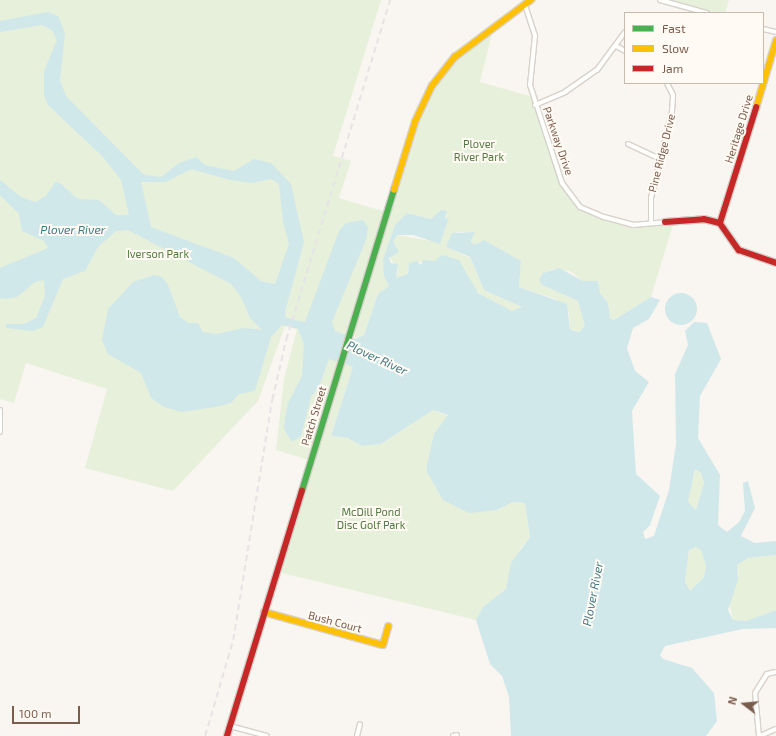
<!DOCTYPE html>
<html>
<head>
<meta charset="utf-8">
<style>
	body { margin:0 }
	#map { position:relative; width:776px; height:736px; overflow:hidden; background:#f9f5f0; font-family:"Exo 2",sans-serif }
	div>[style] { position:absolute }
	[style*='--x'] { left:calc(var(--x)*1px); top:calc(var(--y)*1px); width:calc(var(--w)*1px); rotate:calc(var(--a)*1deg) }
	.green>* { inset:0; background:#e7f0db }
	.water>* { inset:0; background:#d0e8ea }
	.round { border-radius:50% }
	.roads { filter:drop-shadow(1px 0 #d7d1cb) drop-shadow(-1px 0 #d7d1cb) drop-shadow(0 1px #d7d1cb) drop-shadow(0 -1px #d7d1cb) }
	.street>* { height:4px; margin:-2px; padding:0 2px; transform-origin:2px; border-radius:2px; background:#fefefd }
	.fast>* { height:5.5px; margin:-2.75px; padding:0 2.75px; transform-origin:2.75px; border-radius:2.75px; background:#4caf50 }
	.slow>* { height:5.5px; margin:-2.75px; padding:0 2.75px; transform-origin:2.75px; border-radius:2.75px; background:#ffc107 }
	.jam>* { height:5.5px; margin:-2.75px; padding:0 2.75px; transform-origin:2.75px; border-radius:2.75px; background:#c62828 }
	.rail>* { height:1.5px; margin-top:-0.75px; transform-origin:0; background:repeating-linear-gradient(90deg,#e6e3e7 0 6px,transparent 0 10px) }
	span { translate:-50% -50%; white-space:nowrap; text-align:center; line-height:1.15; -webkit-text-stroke:4px #fffaf3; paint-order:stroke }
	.street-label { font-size:11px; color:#7a5c4d }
	.park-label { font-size:11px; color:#537a41 }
	.water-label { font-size:12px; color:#437c86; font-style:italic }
	.legend { position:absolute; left:624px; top:12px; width:140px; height:72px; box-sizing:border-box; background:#fffaf3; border:1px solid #cabbb1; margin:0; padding:5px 7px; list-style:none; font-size:12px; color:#7a5c4d }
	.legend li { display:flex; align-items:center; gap:8px; height:20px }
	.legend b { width:20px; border:1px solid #cabbb1 }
	.north { position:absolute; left:724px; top:684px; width:40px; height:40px; -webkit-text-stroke:3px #fffaf3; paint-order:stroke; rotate:286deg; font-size:11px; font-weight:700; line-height:16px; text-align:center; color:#7a5c4d }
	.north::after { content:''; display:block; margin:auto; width:14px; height:18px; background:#7a5c4d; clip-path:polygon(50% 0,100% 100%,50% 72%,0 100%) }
	.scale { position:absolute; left:12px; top:706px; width:68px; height:18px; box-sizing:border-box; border:2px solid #7a5c4d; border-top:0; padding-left:5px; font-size:12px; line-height:14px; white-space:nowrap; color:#7a5c4d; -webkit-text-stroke:3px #fffaf3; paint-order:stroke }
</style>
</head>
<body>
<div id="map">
	<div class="green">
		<i style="clip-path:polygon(0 0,381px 0,333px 156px,351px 161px,339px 198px,386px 212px,415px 122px,443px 71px,494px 26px,480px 82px,533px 97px,562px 183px,580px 207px,633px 225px,674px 221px,651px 297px,614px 320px,610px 318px,608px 303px,600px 293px,598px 281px,583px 281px,570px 271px,553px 269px,543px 273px,542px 285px,578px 301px,585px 326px,579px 332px,570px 329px,569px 312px,556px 299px,519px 287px,521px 261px,474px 245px,471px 242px,475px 232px,457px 232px,446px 247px,470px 258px,484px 290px,522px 307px,512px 311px,496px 305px,435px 261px,409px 263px,408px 274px,396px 278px,398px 269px,389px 257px,395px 251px,393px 242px,397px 235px,432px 241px,442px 237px,447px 214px,431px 219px,407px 213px,383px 260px,389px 286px,378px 294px,364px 335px,356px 339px,353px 330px,343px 363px,353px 367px,331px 436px,348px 438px,362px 446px,381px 444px,433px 410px,448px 416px,434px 434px,497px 510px,513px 502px,525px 503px,530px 537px,520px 549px,506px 589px,483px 607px,476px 620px,278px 572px,312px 461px,276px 450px,284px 379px,297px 329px,285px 326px,258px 401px,173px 491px,85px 468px,107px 389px,26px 363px,14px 403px,0 399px)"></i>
		<i style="clip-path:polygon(668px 0,729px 0,725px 13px,715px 13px)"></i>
		<i style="clip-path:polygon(695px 469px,701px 473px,704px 483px,696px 510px,688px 502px)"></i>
		<i style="clip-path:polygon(696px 547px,701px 549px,706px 566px,704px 577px,690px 591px,685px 581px,689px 550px)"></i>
		<i style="clip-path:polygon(776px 555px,776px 610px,747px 621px,733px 620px,729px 603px,738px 580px,737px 565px,748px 558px)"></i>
	</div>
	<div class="water">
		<i style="clip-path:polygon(evenodd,48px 12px,58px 16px,65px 33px,60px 80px,66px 96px,144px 175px,161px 177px,179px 163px,196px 157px,205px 165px,234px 171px,254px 159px,271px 163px,291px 184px,304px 242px,285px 312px,286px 318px,305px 322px,339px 231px,346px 223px,363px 220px,368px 227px,366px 240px,332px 322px,335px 331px,356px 339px,364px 335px,378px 294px,389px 286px,384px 276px,383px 260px,395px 225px,407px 213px,431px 219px,441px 210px,447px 211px,445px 219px,449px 217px,440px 244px,413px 235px,397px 235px,393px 242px,399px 252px,389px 258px,391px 263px,398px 264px,396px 278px,408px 274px,409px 263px,417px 261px,421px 265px,423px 260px,435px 261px,442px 255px,459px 260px,478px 293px,512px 311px,522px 307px,484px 290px,470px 257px,446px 247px,452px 233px,475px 232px,471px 241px,474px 245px,484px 240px,521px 261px,519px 287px,567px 304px,570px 329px,574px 331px,579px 332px,585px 326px,578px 301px,542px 285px,539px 280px,543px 273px,559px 268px,583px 281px,598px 281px,600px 293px,608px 303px,610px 318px,614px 320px,651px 297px,660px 300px,649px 319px,633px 328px,627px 348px,635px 371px,649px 382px,632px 411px,636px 474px,660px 496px,650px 525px,643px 532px,645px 539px,654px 536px,669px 490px,676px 444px,675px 374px,688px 345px,685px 331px,694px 322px,707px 323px,721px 359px,700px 396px,698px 438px,720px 475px,718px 525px,727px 532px,739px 522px,745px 511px,743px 483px,748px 481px,755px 508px,741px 536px,755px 543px,776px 541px,776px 555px,748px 558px,737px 565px,738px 580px,728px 610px,733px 620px,746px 621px,776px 610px,776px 628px,743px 629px,665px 646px,660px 655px,663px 659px,692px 668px,714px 693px,717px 721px,706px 736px,511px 736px,509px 697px,502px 676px,490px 664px,476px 620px,483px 607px,506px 589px,511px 563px,530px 537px,525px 503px,513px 502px,497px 510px,469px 513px,443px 500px,426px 470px,434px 434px,448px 415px,433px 410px,381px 444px,362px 446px,348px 438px,331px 436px,353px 367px,329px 359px,319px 387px,311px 397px,301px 436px,292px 442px,284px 429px,285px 418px,288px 403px,302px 376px,304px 344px,298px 329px,282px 325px,271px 337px,255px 391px,239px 394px,231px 403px,215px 407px,182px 412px,164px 407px,151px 398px,141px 373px,108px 354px,102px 340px,108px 309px,133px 282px,154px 275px,162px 277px,168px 285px,180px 317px,188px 323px,198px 323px,203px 332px,216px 334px,244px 328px,262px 330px,250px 318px,241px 297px,231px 284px,128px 230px,116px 231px,98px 247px,85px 271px,63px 279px,43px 327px,33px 331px,6px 328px,6px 324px,24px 324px,36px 318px,45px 296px,44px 280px,35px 282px,17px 297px,5px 299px,0 298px,0 268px,48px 248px,44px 241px,22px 231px,19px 214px,0 195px,0 180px,21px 197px,35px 202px,46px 196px,55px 182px,60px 183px,78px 199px,99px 200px,116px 215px,129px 215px,121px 180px,103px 157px,48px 105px,44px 96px,44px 71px,57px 40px,52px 30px,42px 25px,0 32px,0 21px,48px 12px,191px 169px,230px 180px,253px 183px,271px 179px,279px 184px,283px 222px,289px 244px,275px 284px,261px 281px,234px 258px,151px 227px,141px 182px,166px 182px,191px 169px,48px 12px,695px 469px,701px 473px,704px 483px,696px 510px,688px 502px,695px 469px,48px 12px,696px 547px,701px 550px,706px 566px,704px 577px,690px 591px,685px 581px,689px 550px,696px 547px)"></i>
		<i class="round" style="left:665px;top:293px;width:32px;height:32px"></i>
	</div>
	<div class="roads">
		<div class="street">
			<i style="--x:660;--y:0;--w:49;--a:15.5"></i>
			<i style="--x:525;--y:5;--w:33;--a:72"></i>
			<i style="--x:535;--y:36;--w:49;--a:95.8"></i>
			<i style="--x:530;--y:85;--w:103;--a:71.9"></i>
			<i style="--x:562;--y:183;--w:30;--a:53"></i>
			<i style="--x:580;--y:207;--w:26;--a:23"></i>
			<i style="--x:604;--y:217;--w:30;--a:15"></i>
			<i style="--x:633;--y:225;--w:32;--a:-5"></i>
			<i style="--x:763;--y:29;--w:13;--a:13"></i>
			<i style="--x:616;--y:46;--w:10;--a:29"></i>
			<i style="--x:535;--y:105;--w:33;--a:-23"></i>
			<i style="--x:565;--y:92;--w:39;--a:-35"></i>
			<i style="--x:597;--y:70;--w:47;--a:-53.6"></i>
			<i style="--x:628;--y:144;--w:35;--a:25"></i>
			<i style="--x:651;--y:223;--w:25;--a:-90"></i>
			<i style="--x:651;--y:198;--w:89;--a:-76.4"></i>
			<i style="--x:672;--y:111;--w:16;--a:-86"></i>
			<i style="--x:673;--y:95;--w:13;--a:-117"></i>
			<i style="--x:0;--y:410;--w:22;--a:90"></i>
			<i style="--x:230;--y:726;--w:38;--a:15"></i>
			<i style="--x:357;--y:736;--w:12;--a:-76"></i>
			<i style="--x:453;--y:736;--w:4;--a:-14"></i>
			<i style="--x:759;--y:736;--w:43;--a:-95.3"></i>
			<i style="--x:755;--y:693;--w:22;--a:-58"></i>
			<i style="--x:767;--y:674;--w:9;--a:-13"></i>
			<i style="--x:760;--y:736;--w:17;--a:-24"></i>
		</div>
		<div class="fast">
			<i style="--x:302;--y:491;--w:315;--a:-73"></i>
		</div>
		<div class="slow">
			<i style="--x:756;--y:108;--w:70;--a:-73.4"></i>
			<i style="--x:394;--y:190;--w:71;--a:-72.8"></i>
			<i style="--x:415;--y:122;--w:40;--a:-65"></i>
			<i style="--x:432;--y:86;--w:37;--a:-52"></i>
			<i style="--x:455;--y:57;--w:95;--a:-36.9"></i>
			<i style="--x:264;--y:612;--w:123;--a:15.5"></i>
			<i style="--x:383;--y:645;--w:19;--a:-74"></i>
		</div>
		<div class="jam">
			<i style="--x:665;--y:222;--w:39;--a:-4"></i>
			<i style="--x:704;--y:219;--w:16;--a:14"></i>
			<i style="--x:720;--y:223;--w:33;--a:55"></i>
			<i style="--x:739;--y:250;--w:39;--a:19"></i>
			<i style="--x:720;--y:223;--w:121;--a:-72.6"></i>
			<i style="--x:227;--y:736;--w:256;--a:-73"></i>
		</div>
	</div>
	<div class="rail">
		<i style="--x:205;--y:736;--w:100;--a:-73.7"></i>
		<i style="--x:233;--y:640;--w:243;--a:-80.8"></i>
		<i style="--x:272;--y:400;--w:62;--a:-76.9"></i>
		<i style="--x:286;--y:340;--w:356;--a:-73"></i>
	</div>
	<div class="street-label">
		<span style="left:739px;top:129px;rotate:-73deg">Heritage Drive</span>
		<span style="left:558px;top:141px;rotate:71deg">Parkway Drive</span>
		<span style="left:662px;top:153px;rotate:-76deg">Pine Ridge Drive</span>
		<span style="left:314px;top:416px;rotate:-73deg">Patch Street</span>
		<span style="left:335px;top:622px;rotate:15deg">Bush Court</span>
	</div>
	<div class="park-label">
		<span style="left:479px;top:151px">Plover<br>River Park</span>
		<span style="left:158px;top:254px">Iverson Park</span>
		<span style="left:371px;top:519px">McDill Pond<br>Disc Golf Park</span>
	</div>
	<div class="water-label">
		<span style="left:73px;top:230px">Plover River</span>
		<span style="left:377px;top:358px;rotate:25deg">Plover River</span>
		<span style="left:593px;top:594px;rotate:-79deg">Plover River</span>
	</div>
	<ul class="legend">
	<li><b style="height:5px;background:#4caf50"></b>Fast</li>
	<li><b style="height:5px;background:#ffc107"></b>Slow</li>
	<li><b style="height:5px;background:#c62828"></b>Jam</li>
	</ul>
	<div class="north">N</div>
	<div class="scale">100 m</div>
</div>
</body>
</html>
